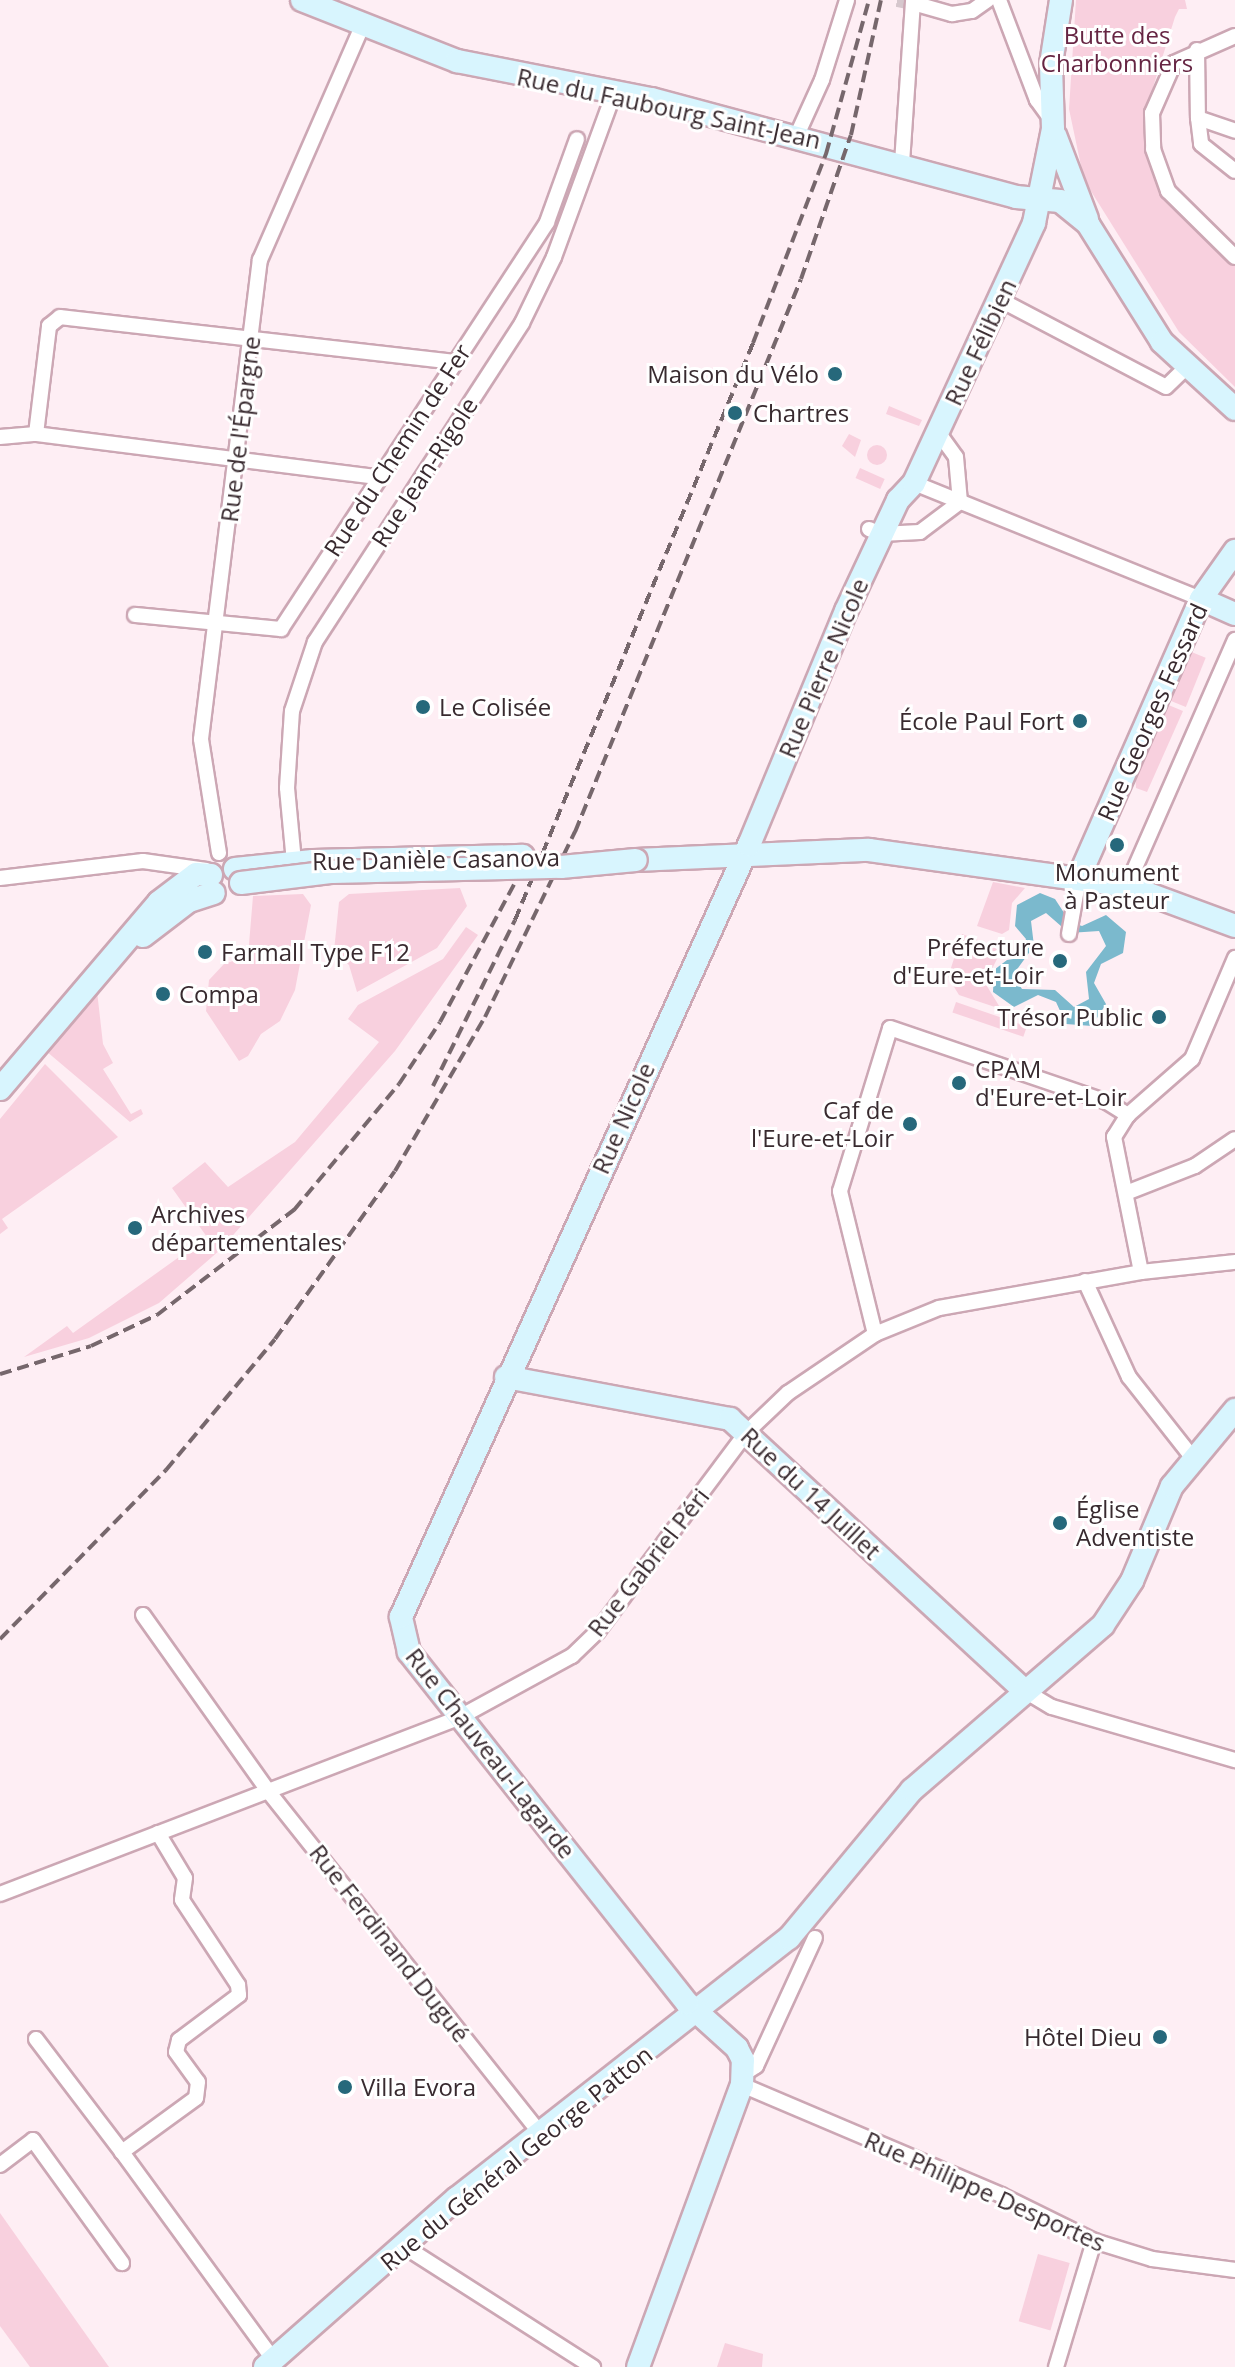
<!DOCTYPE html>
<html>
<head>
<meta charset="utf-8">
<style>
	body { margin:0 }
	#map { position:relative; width:1235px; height:2367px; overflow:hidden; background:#feeef4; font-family:"Open Sans",sans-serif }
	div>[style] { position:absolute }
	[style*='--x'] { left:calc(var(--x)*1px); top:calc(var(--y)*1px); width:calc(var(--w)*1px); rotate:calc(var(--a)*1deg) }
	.green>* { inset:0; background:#f8d0de; transform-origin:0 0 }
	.round { border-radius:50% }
	.water>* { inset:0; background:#7bb9cd }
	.street-tunnel>* { height:14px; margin-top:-7px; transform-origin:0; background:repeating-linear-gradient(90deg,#d6c7cd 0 14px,transparent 0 21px) }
	.roads { filter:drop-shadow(2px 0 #cca7b4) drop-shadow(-2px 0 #cca7b4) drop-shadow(0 2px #cca7b4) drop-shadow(0 -2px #cca7b4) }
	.street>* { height:14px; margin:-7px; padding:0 7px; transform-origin:7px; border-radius:7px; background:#fff }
	.secondary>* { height:22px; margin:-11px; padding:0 11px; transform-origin:11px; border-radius:11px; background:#d8f5fe }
	.rail>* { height:4px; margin-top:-2px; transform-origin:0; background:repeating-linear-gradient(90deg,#76676c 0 12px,transparent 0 18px) }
	.bridges { filter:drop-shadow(2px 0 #cca7b4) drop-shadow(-2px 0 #cca7b4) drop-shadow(0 2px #cca7b4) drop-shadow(0 -2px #cca7b4) }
	.secondary-bridge>* { height:22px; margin:-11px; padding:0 11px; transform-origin:11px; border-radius:11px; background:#d8f5fe }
	.dots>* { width:22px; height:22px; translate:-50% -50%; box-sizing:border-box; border:4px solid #fff; border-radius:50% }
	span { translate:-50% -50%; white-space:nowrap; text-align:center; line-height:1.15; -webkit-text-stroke:6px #fff; paint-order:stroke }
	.park-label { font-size:24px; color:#662543 }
	.street-label { font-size:24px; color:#382a2f }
	.poi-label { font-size:24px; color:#382a2f }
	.right { translate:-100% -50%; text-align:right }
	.left { translate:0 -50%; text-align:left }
</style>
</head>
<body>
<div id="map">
	<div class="green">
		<i style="clip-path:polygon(1076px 0,1185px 0,1187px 9px,1179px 9px,1175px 17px,1149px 100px,1147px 146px,1152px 163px,1235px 260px,1235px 387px,1179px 332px,1084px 180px,1069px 109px)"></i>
		<i style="clip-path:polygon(889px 406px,922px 420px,919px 426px,886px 414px)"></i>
		<i style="clip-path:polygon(849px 434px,861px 440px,855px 457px,842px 446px)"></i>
		<i class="round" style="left:867px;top:445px;width:20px;height:20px"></i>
		<i style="left:860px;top:468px;width:27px;height:11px;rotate:24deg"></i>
		<i style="left:1189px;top:651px;width:18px;height:53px;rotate:22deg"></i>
		<i style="clip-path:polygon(1166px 704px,1183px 711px,1147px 792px,1136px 788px,1135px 771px)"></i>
		<i style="clip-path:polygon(993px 882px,1025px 888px,1012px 903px,1009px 930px,1002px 934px,977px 926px)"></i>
		<i style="clip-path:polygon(460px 888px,467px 906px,437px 948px,357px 992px,349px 965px,334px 951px,339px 902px,349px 894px)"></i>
		<i style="clip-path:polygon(303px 894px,311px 905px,295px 990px,280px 1021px,261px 1034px,248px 1056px,239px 1061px,206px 1011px,209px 980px,224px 964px,248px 956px,253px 896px)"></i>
		<i style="clip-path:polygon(466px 927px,478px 935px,395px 1051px,220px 1250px,159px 1303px,89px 1338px,24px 1357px,67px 1326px,73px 1333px,207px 1237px,172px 1188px,205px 1162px,228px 1187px,295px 1142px,379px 1042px,348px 1019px,358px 1005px,443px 959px)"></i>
		<i style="clip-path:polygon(962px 934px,1002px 949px,985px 983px,1001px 1009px,959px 995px,948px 977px)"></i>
		<i style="clip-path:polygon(97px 991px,103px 1044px,113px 1063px,103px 1069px,131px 1114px,141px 1109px,143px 1114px,130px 1122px,46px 1051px)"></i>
		<i style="left:956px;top:1002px;width:75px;height:11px;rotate:19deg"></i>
		<i style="clip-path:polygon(45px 1064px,118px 1137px,2px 1219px,8px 1228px,0 1234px,0 1119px)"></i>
		<i style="clip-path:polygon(0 2213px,109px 2367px,30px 2367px,0 2326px)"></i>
		<i style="left:1038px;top:2254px;width:33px;height:70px;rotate:16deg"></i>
		<i style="clip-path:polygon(725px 2343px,763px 2354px,762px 2367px,717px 2367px)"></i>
	</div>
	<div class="water">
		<i style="clip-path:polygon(evenodd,1040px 893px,1055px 899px,1070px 922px,1082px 926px,1106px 915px,1126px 932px,1123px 953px,1101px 964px,1094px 983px,1106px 1004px,1092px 1026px,1066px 1024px,1056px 1002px,1038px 995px,1014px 1007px,993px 992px,994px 970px,1007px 960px,1019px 958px,1026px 939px,1015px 926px,1017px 905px,1040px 893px,1046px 913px,1069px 933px,1099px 931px,1106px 946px,1086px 972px,1089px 999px,1074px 1007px,1055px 990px,1022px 989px,1013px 975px,1034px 946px,1031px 921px,1046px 913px)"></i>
	</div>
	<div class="street-tunnel">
		<i style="--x:897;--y:0;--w:16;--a:11"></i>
	</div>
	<div class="roads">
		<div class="street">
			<i style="--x:999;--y:0;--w:107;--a:69.2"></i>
			<i style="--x:1037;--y:100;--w:24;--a:54"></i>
			<i style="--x:913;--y:3;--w:41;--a:15.8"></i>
			<i style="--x:952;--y:14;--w:20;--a:-9"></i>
			<i style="--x:972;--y:11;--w:19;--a:-35"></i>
			<i style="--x:1235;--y:36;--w:67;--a:156.1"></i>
			<i style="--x:1174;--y:63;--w:55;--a:113.7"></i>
			<i style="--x:1152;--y:113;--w:36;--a:88"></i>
			<i style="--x:1153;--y:149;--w:45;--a:70.3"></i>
			<i style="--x:1168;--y:191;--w:94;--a:44.6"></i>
			<i style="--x:1197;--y:50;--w:68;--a:89.2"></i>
			<i style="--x:1198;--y:118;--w:39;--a:19"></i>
			<i style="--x:1198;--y:118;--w:26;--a:83"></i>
			<i style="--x:1201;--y:144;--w:43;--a:38.5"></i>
			<i style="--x:797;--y:135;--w:60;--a:-65.6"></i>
			<i style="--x:822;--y:80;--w:84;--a:-72.6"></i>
			<i style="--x:902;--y:163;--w:163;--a:-86.1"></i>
			<i style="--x:1010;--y:305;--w:176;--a:27.7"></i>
			<i style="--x:1166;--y:387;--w:28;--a:-44"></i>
			<i style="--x:36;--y:434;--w:109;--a:-83.1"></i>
			<i style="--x:49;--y:326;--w:14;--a:-39"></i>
			<i style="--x:60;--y:317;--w:395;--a:6.5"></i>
			<i style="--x:0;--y:437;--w:36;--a:-5"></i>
			<i style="--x:36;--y:434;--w:345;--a:7.2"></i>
			<i style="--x:914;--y:483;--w:310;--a:22"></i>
			<i style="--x:869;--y:529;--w:13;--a:23"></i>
			<i style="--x:881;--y:534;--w:39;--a:-3"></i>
			<i style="--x:920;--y:532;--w:50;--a:-36.9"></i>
			<i style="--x:960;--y:502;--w:45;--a:-95.1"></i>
			<i style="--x:956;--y:457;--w:31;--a:-126"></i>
			<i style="--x:135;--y:615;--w:147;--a:5.5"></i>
			<i style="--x:281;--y:629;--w:486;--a:-56.8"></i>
			<i style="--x:547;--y:222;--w:88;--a:-70.1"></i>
			<i style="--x:219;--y:853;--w:115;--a:-99"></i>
			<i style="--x:201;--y:739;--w:483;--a:-83"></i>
			<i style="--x:260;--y:260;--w:257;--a:-66.4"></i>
			<i style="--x:294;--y:862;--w:74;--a:-95.4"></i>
			<i style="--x:287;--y:788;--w:77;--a:-86.3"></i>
			<i style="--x:292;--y:711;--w:73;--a:-71.6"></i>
			<i style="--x:315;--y:642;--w:380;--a:-57"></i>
			<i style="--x:522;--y:323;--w:73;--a:-64.1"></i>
			<i style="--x:554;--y:257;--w:175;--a:-69.9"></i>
			<i style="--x:0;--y:878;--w:144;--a:-6.8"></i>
			<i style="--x:143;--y:861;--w:64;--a:8.1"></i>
			<i style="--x:1127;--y:886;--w:269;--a:-66.3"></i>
			<i style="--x:1069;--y:934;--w:58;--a:-80"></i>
			<i style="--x:1126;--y:1193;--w:74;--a:-21.4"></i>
			<i style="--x:1195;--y:1166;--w:48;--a:-34"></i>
			<i style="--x:1141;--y:1272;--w:138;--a:-101.3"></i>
			<i style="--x:1114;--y:1137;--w:26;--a:-58"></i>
			<i style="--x:1128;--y:1115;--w:85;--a:-41.2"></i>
			<i style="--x:1192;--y:1059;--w:110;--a:-66.9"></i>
			<i style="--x:1085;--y:1281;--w:106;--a:65.4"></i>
			<i style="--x:1129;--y:1377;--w:102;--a:51.8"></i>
			<i style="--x:875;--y:1334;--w:147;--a:-103.8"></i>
			<i style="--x:840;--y:1191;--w:170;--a:-72.9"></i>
			<i style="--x:890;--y:1028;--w:229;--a:18.8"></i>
			<i style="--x:1107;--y:1102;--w:25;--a:32"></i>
			<i style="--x:143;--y:1615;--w:216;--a:54.6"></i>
			<i style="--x:268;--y:1791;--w:438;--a:51.5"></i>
			<i style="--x:1025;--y:1691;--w:31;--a:31"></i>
			<i style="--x:1052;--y:1707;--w:191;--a:16.2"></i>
			<i style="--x:158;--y:1833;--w:52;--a:59"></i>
			<i style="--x:185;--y:1878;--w:22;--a:98"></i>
			<i style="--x:182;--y:1900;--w:102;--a:56.6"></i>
			<i style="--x:238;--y:1985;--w:10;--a:84"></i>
			<i style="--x:239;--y:1995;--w:75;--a:143.1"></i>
			<i style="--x:179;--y:2040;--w:12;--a:104"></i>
			<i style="--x:176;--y:2052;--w:37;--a:54"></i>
			<i style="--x:198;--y:2082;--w:16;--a:97"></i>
			<i style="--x:196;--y:2098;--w:92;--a:143.9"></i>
			<i style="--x:122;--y:2152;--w:256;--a:53.9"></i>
			<i style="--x:0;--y:1894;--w:493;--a:-21"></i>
			<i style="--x:460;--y:1717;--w:128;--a:-28.6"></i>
			<i style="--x:572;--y:1656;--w:36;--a:-44"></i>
			<i style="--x:598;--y:1631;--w:249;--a:-53.2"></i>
			<i style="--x:747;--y:1432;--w:57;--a:-43.6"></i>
			<i style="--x:788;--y:1393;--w:105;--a:-34.1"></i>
			<i style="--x:875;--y:1334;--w:69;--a:-22.1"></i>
			<i style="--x:939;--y:1308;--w:205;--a:-10.1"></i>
			<i style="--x:1141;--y:1272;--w:95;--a:-6.1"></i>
			<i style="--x:36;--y:2039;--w:142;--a:52.7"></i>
			<i style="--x:745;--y:2073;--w:13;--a:-32"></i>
			<i style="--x:756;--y:2066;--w:141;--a:-65.3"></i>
			<i style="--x:742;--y:2085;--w:281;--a:23"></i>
			<i style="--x:1001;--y:2195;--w:104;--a:26.3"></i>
			<i style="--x:1094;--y:2241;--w:61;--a:17.2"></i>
			<i style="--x:1152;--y:2259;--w:84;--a:7.5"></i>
			<i style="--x:0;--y:2165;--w:41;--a:-37.1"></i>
			<i style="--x:33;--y:2140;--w:152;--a:54.1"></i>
			<i style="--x:402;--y:2245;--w:227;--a:32.6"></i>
			<i style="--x:1056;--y:2367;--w:132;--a:-73.2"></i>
		</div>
		<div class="secondary">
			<i style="--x:302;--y:0;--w:167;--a:21.5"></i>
			<i style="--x:457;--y:61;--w:198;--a:11.1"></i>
			<i style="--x:651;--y:99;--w:378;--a:15"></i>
			<i style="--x:1016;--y:197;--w:44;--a:5.2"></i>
			<i style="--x:1060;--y:201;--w:36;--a:39"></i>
			<i style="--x:1088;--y:224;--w:139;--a:57.9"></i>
			<i style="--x:1162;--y:342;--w:99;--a:42.5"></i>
			<i style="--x:1055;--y:135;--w:90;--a:69.1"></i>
			<i style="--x:1201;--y:599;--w:37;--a:24"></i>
			<i style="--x:636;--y:860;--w:233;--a:-2.5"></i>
			<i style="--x:869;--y:850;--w:260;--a:7.9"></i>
			<i style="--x:1127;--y:886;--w:115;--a:20.3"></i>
			<i style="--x:235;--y:869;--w:78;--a:-5.9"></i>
			<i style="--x:313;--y:861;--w:210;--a:-1.4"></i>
			<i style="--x:1079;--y:877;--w:304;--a:-66.3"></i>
			<i style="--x:1201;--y:599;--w:59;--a:-54.7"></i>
			<i style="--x:143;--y:936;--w:58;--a:-37.3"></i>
			<i style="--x:189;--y:901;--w:26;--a:-18"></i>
			<i style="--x:0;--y:1089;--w:245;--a:-49.6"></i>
			<i style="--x:159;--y:902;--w:46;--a:-37.1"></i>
			<i style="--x:196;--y:874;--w:15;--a:4"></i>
			<i style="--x:506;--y:1377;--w:228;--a:10.6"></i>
			<i style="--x:730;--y:1419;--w:401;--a:42.7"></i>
			<i style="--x:265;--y:2367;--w:256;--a:-41.4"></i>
			<i style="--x:457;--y:2198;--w:422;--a:-38.1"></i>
			<i style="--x:789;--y:1938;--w:192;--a:-50.3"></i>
			<i style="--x:912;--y:1790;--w:252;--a:-40.8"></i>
			<i style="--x:1103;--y:1625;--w:53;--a:-56.6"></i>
			<i style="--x:1132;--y:1581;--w:103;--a:-67.2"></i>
			<i style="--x:1172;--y:1486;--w:99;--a:-50.3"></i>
			<i style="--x:638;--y:2367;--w:301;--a:-69.8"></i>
			<i style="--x:742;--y:2085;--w:25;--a:-88"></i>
			<i style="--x:743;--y:2060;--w:13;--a:-117"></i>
			<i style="--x:737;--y:2048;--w:67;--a:-138"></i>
			<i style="--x:687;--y:2003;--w:448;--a:-128.4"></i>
			<i style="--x:409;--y:1652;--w:36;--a:-103"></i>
			<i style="--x:401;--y:1617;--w:847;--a:-65.74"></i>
			<i style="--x:749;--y:845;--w:253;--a:-67.5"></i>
			<i style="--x:846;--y:611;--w:123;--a:-64.9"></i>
			<i style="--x:898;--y:500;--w:23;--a:-47"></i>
			<i style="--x:914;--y:483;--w:286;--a:-65.2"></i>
			<i style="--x:1034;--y:223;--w:96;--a:-78.6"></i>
			<i style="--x:1053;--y:129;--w:65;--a:-91.8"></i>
			<i style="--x:1051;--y:64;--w:65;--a:-81.1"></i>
		</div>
	</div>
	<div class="rail">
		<i style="--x:433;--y:1086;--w:185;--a:-63.7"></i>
		<i style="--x:515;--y:920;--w:624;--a:-67.58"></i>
		<i style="--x:753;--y:343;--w:203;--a:-68.9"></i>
		<i style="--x:826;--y:154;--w:160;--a:-74.4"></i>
		<i style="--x:0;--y:1374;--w:95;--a:-17.1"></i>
		<i style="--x:91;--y:1346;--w:73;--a:-25.2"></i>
		<i style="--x:157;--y:1315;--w:173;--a:-37.5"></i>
		<i style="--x:294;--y:1210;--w:164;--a:-50.2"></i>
		<i style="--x:399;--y:1084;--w:74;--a:-56.5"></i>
		<i style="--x:440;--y:1022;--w:179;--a:-61.7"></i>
		<i style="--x:0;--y:1639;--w:237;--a:-45.5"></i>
		<i style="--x:166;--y:1470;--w:170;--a:-50.2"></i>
		<i style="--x:275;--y:1339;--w:206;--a:-54.5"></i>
		<i style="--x:395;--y:1171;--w:178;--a:-59.7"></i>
		<i style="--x:485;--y:1017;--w:206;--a:-64.1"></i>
		<i style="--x:575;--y:832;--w:597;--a:-67.77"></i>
		<i style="--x:801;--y:279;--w:152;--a:-70.9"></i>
		<i style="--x:851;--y:135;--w:138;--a:-77.5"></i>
	</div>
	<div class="bridges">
		<div class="secondary-bridge">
			<i style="--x:241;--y:883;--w:92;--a:-6.9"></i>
			<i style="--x:332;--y:872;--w:229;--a:-1.3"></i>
			<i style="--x:561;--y:867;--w:75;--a:-5.3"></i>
		</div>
	</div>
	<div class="dots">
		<i style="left:835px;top:374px;background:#26687b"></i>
		<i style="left:735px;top:413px;background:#26687b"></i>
		<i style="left:423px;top:707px;background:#26687b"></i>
		<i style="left:1080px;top:721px;background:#26687b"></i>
		<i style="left:1117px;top:845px;background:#26687b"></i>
		<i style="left:205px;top:952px;background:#26687b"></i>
		<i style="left:1060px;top:961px;background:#26687b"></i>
		<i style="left:163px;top:994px;background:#26687b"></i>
		<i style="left:1159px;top:1017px;background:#26687b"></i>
		<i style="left:959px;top:1083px;background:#26687b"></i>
		<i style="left:910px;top:1124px;background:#26687b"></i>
		<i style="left:135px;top:1228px;background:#26687b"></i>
		<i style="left:1060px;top:1523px;background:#26687b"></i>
		<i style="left:1160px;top:2037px;background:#26687b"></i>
		<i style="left:345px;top:2087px;background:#26687b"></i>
	</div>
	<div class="park-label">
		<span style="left:1117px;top:49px">Butte des<br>Charbonniers</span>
	</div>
	<div class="street-label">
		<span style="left:669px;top:108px;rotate:12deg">Rue du Faubourg Saint-Jean</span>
		<span style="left:980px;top:342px;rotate:-65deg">Rue Félibien</span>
		<span style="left:240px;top:429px;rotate:-83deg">Rue de l'Épargne</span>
		<span style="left:397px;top:450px;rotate:-57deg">Rue du Chemin de Fer</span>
		<span style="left:424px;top:472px;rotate:-57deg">Rue Jean-Rigole</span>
		<span style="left:823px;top:668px;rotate:-67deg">Rue Pierre Nicole</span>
		<span style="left:1152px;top:712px;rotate:-66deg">Rue Georges Fessard</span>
		<span style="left:436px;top:859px;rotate:-1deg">Rue Danièle Casanova</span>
		<span style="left:623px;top:1118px;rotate:-66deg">Rue Nicole</span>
		<span style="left:811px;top:1493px;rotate:43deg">Rue du 14 Juillet</span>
		<span style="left:648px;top:1562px;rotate:-52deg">Rue Gabriel Péri</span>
		<span style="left:491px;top:1753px;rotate:52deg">Rue Chauveau-Lagarde</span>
		<span style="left:390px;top:1943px;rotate:52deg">Rue Ferdinand Dugué</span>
		<span style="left:516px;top:2158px;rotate:-39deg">Rue du Général George Patton</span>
		<span style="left:985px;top:2191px;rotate:24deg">Rue Philippe Desportes</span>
	</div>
	<div class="poi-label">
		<span class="right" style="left:819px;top:374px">Maison du Vélo</span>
		<span class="left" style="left:753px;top:413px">Chartres</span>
		<span class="left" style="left:439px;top:707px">Le Colisée</span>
		<span class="right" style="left:1064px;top:721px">École Paul Fort</span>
		<span style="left:1117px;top:886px">Monument<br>à Pasteur</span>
		<span class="right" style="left:1044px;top:961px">Préfecture<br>d'Eure-et-Loir</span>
		<span class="left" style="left:221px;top:952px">Farmall Type F12</span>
		<span class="left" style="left:179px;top:994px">Compa</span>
		<span class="right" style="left:1143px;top:1017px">Trésor Public</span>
		<span class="left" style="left:975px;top:1083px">CPAM<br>d'Eure-et-Loir</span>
		<span class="right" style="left:894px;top:1124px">Caf de<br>l'Eure-et-Loir</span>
		<span class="left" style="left:151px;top:1228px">Archives<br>départementales</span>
		<span class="left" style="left:1076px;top:1523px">Église<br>Adventiste</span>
		<span class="right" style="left:1142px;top:2037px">Hôtel Dieu</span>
		<span class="left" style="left:361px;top:2087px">Villa Evora</span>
	</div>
</div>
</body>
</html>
